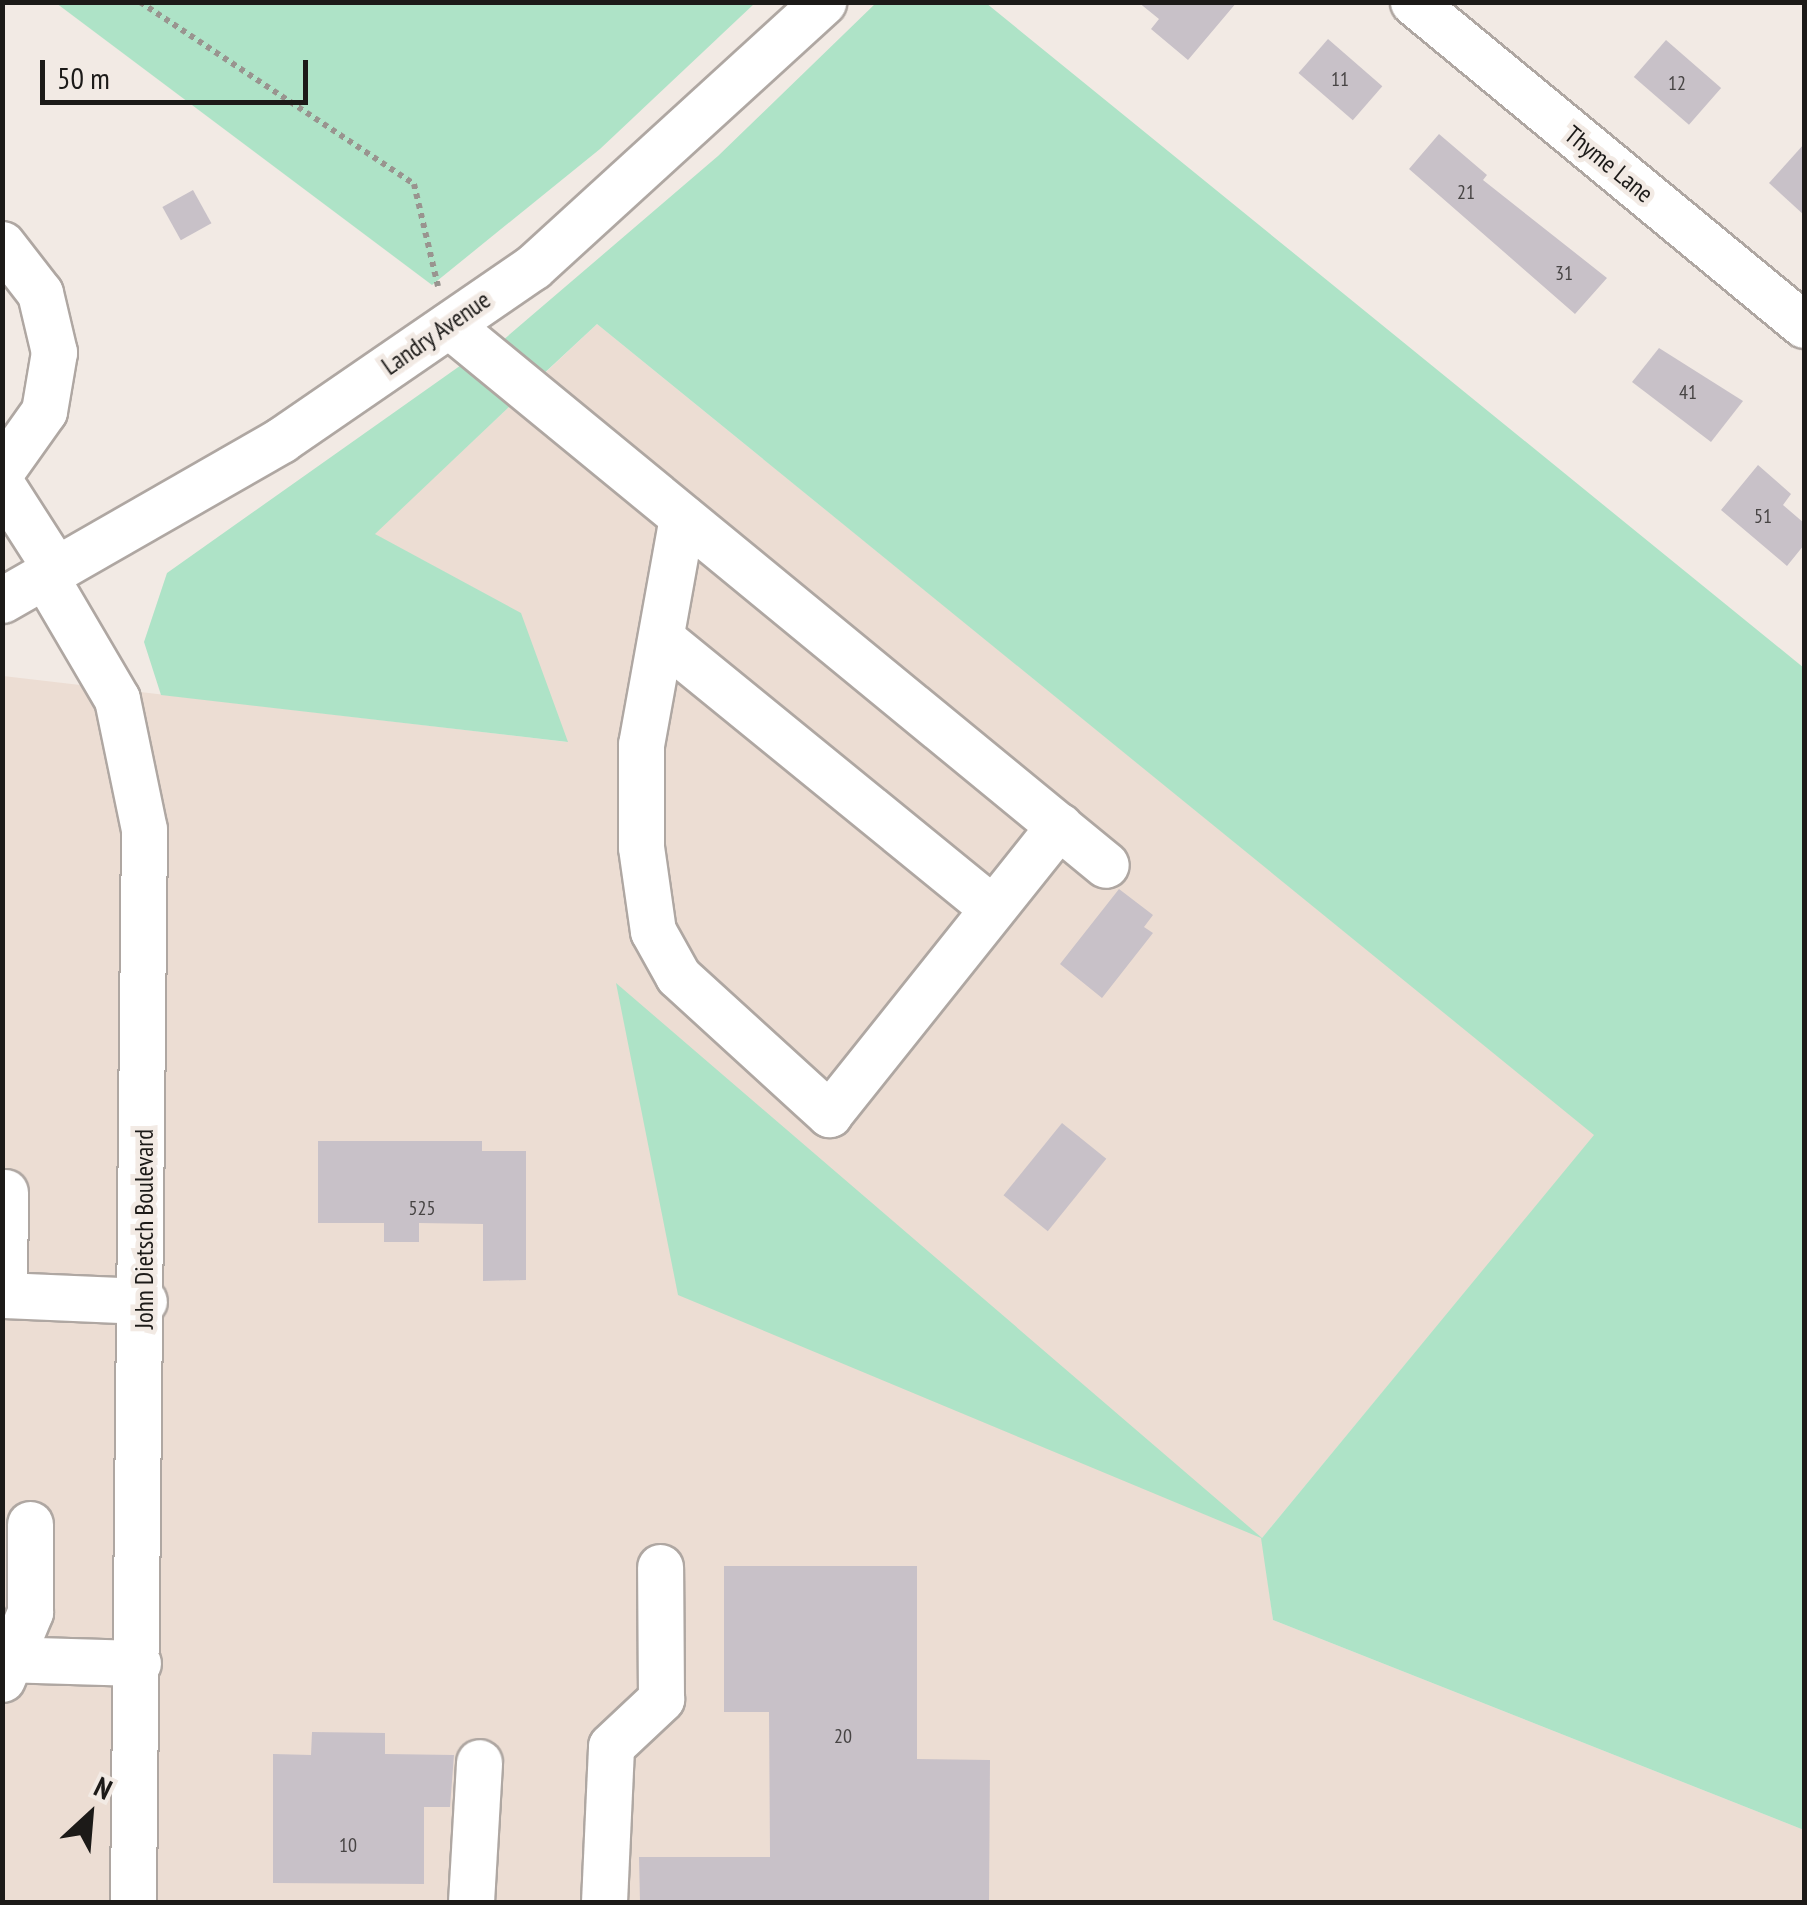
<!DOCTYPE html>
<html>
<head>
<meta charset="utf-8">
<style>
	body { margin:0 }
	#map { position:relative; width:1807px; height:1905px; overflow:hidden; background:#f2eae4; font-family:"PT Sans Narrow",sans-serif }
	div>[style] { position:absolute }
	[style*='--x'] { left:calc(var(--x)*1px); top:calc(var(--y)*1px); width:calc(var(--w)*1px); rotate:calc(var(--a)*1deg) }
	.built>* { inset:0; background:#ecddd3 }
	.green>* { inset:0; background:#aee3c7 }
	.building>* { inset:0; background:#c8c1c8; transform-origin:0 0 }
	.path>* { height:6px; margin-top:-3px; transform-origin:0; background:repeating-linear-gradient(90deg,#99948f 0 5px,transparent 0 10px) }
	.roads { filter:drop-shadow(2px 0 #afa7a2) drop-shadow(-2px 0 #afa7a2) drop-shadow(0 2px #afa7a2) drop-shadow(0 -2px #afa7a2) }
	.minor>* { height:45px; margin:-22.5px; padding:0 22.5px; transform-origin:22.5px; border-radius:22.5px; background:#fff }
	span { translate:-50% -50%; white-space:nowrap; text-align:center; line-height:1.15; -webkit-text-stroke:9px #f2eae4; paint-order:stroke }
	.number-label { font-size:20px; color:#474444 }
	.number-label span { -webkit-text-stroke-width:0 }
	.street-label { font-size:25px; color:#1c1a18 }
	.frame { position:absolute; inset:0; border:5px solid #1c1a18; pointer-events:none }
	.north { position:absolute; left:40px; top:1765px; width:100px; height:100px; -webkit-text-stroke:8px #f2eae4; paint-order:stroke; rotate:26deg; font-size:28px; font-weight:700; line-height:40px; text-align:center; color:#1c1a18 }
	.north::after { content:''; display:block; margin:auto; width:35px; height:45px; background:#1c1a18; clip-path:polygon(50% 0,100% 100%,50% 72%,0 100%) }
	.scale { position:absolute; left:40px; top:60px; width:268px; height:45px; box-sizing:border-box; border:5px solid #1c1a18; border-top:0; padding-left:12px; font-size:30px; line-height:35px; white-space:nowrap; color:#1c1a18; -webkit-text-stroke:8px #f2eae4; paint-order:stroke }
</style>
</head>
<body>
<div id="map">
	<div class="built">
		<i style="clip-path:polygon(597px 324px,1595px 1135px,1262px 1538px,1273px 1620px,1804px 1830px,1804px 1902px,3px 1902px,3px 676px,567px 742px,520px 613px,374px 534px)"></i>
	</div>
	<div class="green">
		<i style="clip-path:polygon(56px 3px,755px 3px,600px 149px,432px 285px)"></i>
		<i style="clip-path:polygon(876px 3px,986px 3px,1804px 668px,1804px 1830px,1273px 1620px,1261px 1538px,678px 1295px,616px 983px,1262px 1538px,1594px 1135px,597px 324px,539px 378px,502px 341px,718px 156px)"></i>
		<i style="clip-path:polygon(464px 363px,510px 406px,375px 534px,521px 613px,568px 742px,161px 695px,144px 642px,167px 573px)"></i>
	</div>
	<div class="building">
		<i style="clip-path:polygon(1138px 2px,1237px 2px,1188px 60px,1151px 29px,1159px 19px)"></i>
		<i style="left:1328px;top:39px;width:72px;height:45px;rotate:41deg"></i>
		<i style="left:1666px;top:40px;width:73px;height:49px;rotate:41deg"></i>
		<i style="clip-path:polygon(1439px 134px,1487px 175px,1483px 180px,1607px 278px,1575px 314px,1409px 169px)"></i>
		<i style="clip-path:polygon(1804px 144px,1804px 215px,1769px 183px)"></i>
		<i style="left:193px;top:190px;width:38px;height:35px;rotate:61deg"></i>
		<i style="clip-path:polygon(1659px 348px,1743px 401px,1711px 442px,1632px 382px)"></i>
		<i style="clip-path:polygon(1758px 465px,1791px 494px,1783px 505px,1804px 523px,1804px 545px,1787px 566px,1721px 510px)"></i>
		<i style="clip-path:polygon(1119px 889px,1153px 915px,1144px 927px,1153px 933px,1102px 998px,1060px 964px)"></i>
		<i style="left:1062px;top:1123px;width:57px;height:93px;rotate:39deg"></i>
		<i style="clip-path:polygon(318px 1141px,482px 1141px,482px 1151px,526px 1151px,526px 1280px,483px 1281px,483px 1224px,419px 1223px,419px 1242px,384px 1242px,384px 1223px,318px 1223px)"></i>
		<i style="clip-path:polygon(724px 1566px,917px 1566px,917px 1759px,990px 1760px,989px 1902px,640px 1902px,639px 1857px,770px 1857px,769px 1712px,724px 1712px)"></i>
		<i style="clip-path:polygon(312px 1732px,385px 1733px,385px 1754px,454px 1755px,450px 1807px,424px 1807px,424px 1884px,273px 1883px,273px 1754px,311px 1755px)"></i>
	</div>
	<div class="path">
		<i style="--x:140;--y:2;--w:329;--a:33.6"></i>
		<i style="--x:414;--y:184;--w:105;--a:76.8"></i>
	</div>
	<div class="roads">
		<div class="minor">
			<i style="--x:1413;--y:2;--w:507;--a:39.56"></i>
			<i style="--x:2;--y:244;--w:62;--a:52.2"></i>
			<i style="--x:40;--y:293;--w:61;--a:76.7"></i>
			<i style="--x:54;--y:352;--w:60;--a:99.6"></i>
			<i style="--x:44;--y:411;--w:72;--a:125.4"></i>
			<i style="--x:449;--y:325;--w:850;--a:39.42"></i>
			<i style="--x:2;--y:485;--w:102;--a:57.4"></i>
			<i style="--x:682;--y:517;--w:231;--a:100.2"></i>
			<i style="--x:641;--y:744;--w:103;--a:90"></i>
			<i style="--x:641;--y:847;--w:85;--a:81.9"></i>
			<i style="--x:653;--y:931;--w:51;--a:60.9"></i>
			<i style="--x:678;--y:976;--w:205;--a:42.4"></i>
			<i style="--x:829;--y:1114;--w:369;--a:-51.4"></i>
			<i style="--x:46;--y:578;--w:140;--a:59.6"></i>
			<i style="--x:117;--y:699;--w:133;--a:78.3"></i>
			<i style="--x:144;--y:829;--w:1073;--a:90.59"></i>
			<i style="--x:2;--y:600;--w:322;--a:-29.8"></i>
			<i style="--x:281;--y:440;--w:306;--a:-34.5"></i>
			<i style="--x:533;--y:267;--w:393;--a:-42.4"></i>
			<i style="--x:661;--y:638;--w:426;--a:39.2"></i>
			<i style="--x:5;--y:1192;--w:103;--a:90.6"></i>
			<i style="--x:4;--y:1295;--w:140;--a:2.5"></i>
			<i style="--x:2;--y:1659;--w:136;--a:1.7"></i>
			<i style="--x:2;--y:1679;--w:73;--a:-67.3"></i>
			<i style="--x:30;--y:1612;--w:88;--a:-90"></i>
			<i style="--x:471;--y:1902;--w:140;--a:-86.7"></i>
			<i style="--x:604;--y:1902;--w:156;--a:-87.4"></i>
			<i style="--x:611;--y:1746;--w:69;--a:-43.2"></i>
			<i style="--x:661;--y:1699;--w:132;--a:-90.4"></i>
		</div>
	</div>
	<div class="number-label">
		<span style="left:1340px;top:79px">11</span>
		<span style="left:1677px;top:83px">12</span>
		<span style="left:1466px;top:192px">21</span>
		<span style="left:1564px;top:273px">31</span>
		<span style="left:1688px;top:392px">41</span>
		<span style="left:1763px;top:516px">51</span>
		<span style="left:422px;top:1208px">525</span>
		<span style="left:843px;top:1736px">20</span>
		<span style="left:348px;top:1845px">10</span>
	</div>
	<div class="street-label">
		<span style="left:1609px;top:164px;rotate:39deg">Thyme Lane</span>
		<span style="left:436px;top:333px;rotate:-35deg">Landry Avenue</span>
		<span style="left:144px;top:1229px;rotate:-90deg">John Dietsch Boulevard</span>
	</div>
	<div class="frame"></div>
	<div class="north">N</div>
	<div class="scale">50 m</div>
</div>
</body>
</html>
